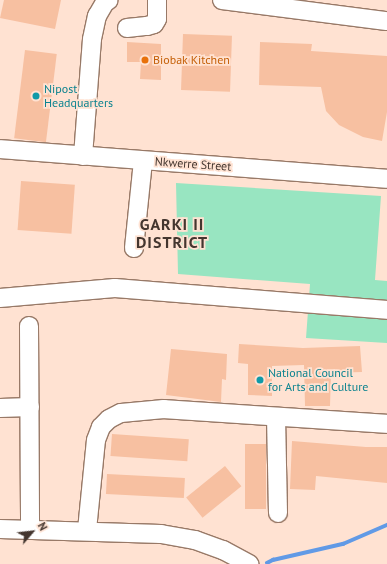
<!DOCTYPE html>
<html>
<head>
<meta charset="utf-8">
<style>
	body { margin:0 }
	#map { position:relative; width:387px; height:564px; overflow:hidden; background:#ffe2d2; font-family:"PT Sans",sans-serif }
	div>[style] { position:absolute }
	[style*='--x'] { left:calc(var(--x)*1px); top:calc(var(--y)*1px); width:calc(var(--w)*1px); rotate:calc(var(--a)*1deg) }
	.green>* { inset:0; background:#98e5c1 }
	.stream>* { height:3.5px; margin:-1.75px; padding:0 1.75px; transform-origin:1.75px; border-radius:1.75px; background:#619ae6 }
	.building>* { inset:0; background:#f7c0a1; transform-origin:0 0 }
	.roads { filter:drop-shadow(1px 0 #987967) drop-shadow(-1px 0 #987967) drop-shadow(0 1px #987967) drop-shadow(0 -1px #987967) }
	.minor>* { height:18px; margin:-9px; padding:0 9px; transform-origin:9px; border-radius:9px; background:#fff }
	.dots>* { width:11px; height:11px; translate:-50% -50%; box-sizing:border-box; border:2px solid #ffe2d2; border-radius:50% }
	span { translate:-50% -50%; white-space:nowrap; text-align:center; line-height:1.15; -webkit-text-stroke:3.5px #ffe2d2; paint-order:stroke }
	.food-label { font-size:12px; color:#c56008 }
	.left { translate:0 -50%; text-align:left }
	.culture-label { font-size:12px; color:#0d838f }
	.street-label { font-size:12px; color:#44362f }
	.district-label { font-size:16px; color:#44362f; font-weight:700; letter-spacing:1px }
	.north { position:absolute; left:12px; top:512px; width:40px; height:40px; -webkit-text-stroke:3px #ffe2d2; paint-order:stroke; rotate:62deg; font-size:11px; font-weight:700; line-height:16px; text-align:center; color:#44362f }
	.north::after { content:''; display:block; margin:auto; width:14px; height:18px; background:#44362f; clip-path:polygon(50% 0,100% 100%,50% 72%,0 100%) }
</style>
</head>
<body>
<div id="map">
	<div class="green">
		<i style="clip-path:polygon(176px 183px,381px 196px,375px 280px,387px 281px,387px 343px,306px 338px,310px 284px,178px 274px)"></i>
	</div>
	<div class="stream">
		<i style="--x:267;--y:563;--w:7;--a:-27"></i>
		<i style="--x:273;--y:560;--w:72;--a:-12.9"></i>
		<i style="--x:343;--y:544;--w:48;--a:-23.4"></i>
	</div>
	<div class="building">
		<i style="clip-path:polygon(4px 0,61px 0,55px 29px,0 18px)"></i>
		<i style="left:183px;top:34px;width:49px;height:56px;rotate:2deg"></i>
		<i style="clip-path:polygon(127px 42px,161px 44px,161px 80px,140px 79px,141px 62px,127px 62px)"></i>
		<i style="clip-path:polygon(260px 42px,312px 44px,311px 51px,387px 56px,387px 112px,382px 141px,363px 137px,339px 125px,326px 111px,321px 87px,259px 85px)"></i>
		<i style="left:25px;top:50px;width:32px;height:89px;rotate:7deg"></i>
		<i style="left:21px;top:181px;width:54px;height:49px;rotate:4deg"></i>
		<i style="clip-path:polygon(239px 344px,303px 348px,360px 346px,362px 372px,331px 373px,330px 406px,305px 406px,304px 365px,272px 366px,272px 396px,248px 395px,248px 364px,238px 363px)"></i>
		<i style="clip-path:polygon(171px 349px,227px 354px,226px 380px,222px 379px,221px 402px,166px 395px)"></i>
		<i style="left:112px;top:434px;width:77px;height:22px;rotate:4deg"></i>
		<i style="clip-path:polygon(292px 441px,366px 447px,387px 447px,387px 483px,316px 476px,315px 490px,290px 489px)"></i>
		<i style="left:245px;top:444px;width:21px;height:65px"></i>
		<i style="left:225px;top:466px;width:26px;height:50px;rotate:51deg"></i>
		<i style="left:107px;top:474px;width:78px;height:20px;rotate:3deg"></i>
	</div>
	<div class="roads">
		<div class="minor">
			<i style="--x:222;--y:0;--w:166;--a:7.3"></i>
			<i style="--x:127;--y:28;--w:20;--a:-6"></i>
			<i style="--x:147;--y:26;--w:7;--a:-16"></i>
			<i style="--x:154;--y:24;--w:6;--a:-59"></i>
			<i style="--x:157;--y:19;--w:19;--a:-90"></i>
			<i style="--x:0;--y:149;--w:388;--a:4.4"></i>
			<i style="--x:83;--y:156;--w:117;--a:-85.6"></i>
			<i style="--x:92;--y:39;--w:24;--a:-78"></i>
			<i style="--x:97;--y:16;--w:16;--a:-60"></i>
			<i style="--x:105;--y:2;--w:4;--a:-27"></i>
			<i style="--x:134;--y:248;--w:87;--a:-84.1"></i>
			<i style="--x:0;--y:298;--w:115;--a:-5"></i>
			<i style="--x:115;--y:288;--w:273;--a:4.6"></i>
			<i style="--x:29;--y:326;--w:203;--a:89.7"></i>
			<i style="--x:0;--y:408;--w:30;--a:-2"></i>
			<i style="--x:276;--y:417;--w:96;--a:88.8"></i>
			<i style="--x:0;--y:529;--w:161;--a:1.8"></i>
			<i style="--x:161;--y:534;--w:35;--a:10"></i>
			<i style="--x:195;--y:540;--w:30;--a:20"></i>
			<i style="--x:223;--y:550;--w:30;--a:28"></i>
			<i style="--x:87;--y:530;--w:90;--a:-84.3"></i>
			<i style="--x:96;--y:440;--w:14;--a:-69"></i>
			<i style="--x:101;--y:427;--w:11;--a:-45"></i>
			<i style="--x:109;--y:419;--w:13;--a:-27"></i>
			<i style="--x:121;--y:413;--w:43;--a:-5.3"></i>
			<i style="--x:164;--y:409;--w:224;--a:3.8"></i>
		</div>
	</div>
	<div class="dots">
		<i style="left:145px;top:60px;background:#e8710a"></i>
		<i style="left:36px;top:96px;background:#0f9aa8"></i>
		<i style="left:260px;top:380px;background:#0f9aa8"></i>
	</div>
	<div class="food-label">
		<span class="left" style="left:153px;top:60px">Biobak Kitchen</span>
	</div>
	<div class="culture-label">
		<span class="left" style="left:44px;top:96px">Nipost<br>Headquarters</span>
		<span class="left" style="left:268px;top:380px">National Council<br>for Arts and Culture</span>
	</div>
	<div class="street-label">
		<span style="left:193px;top:164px;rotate:4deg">Nkwerre Street</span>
	</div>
	<div class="district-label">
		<span style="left:172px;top:233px">GARKI II<br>DISTRICT</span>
	</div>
	<div class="north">N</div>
</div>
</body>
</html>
